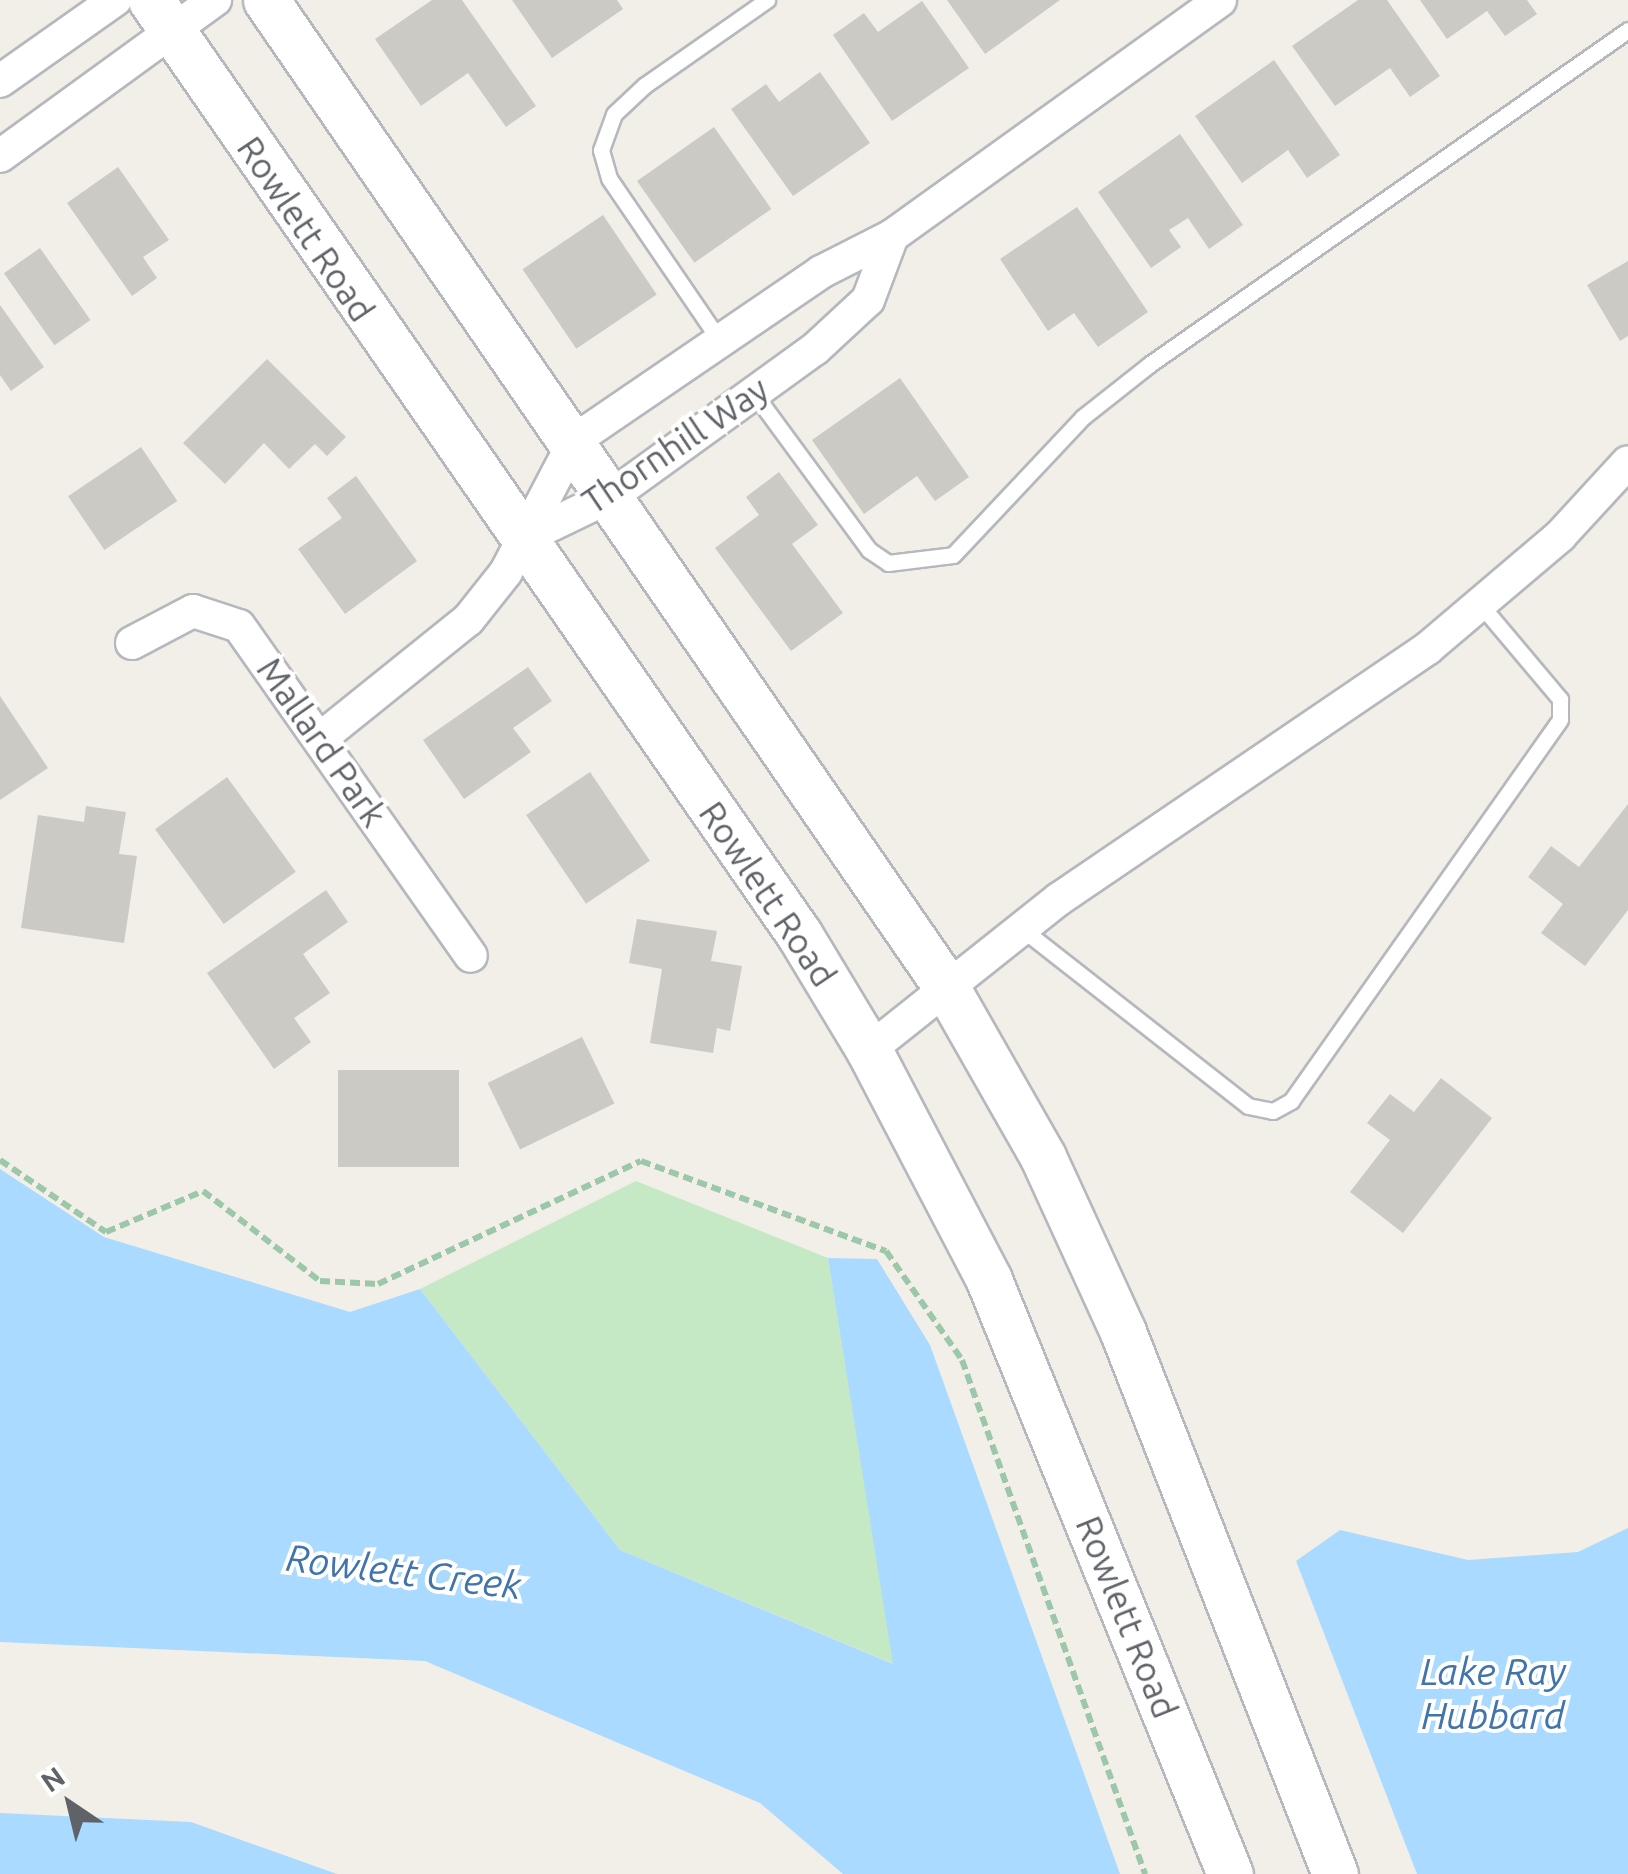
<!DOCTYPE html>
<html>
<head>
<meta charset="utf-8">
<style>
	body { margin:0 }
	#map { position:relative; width:1628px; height:1874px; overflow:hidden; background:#f1efe8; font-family:Ubuntu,sans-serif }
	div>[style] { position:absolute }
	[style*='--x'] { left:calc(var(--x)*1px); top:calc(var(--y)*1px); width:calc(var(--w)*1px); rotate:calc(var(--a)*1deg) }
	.green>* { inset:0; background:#c5e8c5 }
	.water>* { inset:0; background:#aadaff }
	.building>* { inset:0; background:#cccac5; transform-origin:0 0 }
	.path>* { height:6px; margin-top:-3px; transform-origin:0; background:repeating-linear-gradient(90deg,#9cc7a9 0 10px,transparent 0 15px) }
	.roads { filter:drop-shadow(2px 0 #b5b8bc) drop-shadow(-2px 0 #b5b8bc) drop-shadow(0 2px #b5b8bc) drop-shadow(0 -2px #b5b8bc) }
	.service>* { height:15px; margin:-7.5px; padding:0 7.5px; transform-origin:7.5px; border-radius:7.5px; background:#fff }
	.minor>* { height:32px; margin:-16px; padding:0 16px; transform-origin:16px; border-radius:16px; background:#fff }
	.secondary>* { height:45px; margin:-22.5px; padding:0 22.5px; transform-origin:22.5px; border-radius:22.5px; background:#fff }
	span { translate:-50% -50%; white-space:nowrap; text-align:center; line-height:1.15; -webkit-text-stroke:8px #fff; paint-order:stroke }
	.street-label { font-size:35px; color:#5f6368 }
	.water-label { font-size:38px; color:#4174aa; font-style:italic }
	.north { position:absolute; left:20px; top:1754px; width:100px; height:100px; -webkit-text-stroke:8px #fff; paint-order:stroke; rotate:325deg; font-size:28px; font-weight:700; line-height:40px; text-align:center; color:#5f6368 }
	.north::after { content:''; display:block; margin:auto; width:35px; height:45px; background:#5f6368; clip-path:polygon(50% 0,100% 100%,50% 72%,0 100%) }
</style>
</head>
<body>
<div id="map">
	<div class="green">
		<i style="clip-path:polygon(636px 1181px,828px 1258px,894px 1664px,620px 1550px,420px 1289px)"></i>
	</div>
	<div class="water">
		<i style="clip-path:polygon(0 1169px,104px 1237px,350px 1312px,420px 1289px,620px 1550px,893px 1664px,828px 1258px,877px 1259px,930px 1345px,1120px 1874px,843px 1874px,760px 1803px,425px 1661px,0 1642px)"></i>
		<i style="clip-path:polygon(1628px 1528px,1628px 1874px,1417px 1874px,1296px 1561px,1340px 1530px,1468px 1560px,1578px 1552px)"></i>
		<i style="clip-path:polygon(0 1813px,191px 1822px,337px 1874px,0 1874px)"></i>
	</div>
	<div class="building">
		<i style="clip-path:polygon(432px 0,462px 0,536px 106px,506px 127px,468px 73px,421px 106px,375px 39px)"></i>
		<i style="clip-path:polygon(512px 0,617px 0,623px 9px,552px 58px)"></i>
		<i style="clip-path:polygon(947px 0,1060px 0,985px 54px)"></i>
		<i style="clip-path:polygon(1358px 0,1387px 0,1440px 76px,1410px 97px,1390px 68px,1335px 106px,1292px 46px)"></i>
		<i style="clip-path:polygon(1420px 0,1527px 0,1537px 14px,1505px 36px,1487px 11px,1447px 39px)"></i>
		<i style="clip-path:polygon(922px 1px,969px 68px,892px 121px,833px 35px,864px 13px,878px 32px)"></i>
		<i style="clip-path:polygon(1274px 60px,1340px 155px,1307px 178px,1288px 150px,1242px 183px,1195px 116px)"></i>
		<i style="clip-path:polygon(820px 72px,870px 143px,793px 196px,731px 109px,766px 84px,779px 102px)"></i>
		<i style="left:714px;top:127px;width:100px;height:94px;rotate:55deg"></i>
		<i style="clip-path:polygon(1180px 134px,1243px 225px,1209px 249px,1188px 218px,1169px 230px,1181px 247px,1151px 268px,1098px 192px)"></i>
		<i style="clip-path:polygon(118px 167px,169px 240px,143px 257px,157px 278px,132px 296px,67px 203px)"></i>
		<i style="clip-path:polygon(1077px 207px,1148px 312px,1098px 347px,1074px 313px,1048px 331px,1000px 259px)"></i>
		<i style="left:603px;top:215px;width:96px;height:97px;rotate:56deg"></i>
		<i style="left:40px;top:248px;width:88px;height:44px;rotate:55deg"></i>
		<i style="clip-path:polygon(1628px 261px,1628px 336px,1620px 341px,1587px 285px)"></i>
		<i style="clip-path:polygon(0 305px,44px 367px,11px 391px,0 375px)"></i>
		<i style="clip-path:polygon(267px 359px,346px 437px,327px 456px,315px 444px,289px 469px,264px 443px,225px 484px,183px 443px)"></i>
		<i style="clip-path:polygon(900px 378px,969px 477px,935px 501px,917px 476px,864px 514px,812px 440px)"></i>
		<i style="left:141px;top:447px;width:65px;height:88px;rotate:56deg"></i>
		<i style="clip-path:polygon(779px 472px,818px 525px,792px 544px,843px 613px,791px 651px,715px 548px,759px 515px,746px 497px)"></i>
		<i style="clip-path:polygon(356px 476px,417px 561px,345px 614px,298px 549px,342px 518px,327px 498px)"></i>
		<i style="clip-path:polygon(528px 667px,552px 701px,513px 728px,531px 752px,464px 799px,423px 740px)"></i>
		<i style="clip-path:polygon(0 696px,48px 768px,0 800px)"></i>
		<i style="left:590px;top:772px;width:107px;height:77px;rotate:56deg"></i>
		<i style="left:227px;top:777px;width:117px;height:89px;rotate:54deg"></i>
		<i style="clip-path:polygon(1628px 804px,1628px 910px,1585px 966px,1541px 933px,1563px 904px,1528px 877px,1551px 846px,1579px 867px)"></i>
		<i style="clip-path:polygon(86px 806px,126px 812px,119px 854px,137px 856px,124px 943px,21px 928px,38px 815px,84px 822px)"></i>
		<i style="clip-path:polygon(326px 890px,348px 922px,303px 954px,330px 993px,294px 1018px,311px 1042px,274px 1069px,207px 973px)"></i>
		<i style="clip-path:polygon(637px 919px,717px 931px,711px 961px,742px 966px,730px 1031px,717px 1028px,713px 1053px,650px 1043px,662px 969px,629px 963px)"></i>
		<i style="left:582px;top:1037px;width:74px;height:105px;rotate:64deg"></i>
		<i style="left:338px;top:1070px;width:121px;height:97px"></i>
		<i style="clip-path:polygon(1441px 1078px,1492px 1118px,1403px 1233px,1350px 1192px,1390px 1140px,1367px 1123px,1390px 1094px,1414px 1112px)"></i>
	</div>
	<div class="path">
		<i style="--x:0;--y:1160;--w:128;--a:34.2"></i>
		<i style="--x:106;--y:1232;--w:105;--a:-22.9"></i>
		<i style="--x:203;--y:1191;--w:148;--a:37.6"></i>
		<i style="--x:320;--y:1281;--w:58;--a:3"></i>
		<i style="--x:378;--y:1284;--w:290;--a:-25.1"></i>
		<i style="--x:641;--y:1161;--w:261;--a:20.2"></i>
		<i style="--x:886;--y:1251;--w:133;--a:55.1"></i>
		<i style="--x:962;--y:1360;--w:546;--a:70.4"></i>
	</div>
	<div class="roads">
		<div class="service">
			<i style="--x:720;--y:341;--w:197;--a:-124.3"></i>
			<i style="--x:609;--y:178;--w:29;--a:-106"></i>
			<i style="--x:601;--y:150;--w:38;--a:-70"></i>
			<i style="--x:614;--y:114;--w:42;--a:-43.1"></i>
			<i style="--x:645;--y:85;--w:149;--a:-34.9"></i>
			<i style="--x:753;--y:392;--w:196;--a:53.7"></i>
			<i style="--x:869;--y:550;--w:23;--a:34"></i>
			<i style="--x:888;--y:563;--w:65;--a:-7"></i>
			<i style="--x:953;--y:555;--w:190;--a:-46.7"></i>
			<i style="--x:1083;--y:417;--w:85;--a:-38.3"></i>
			<i style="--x:1150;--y:364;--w:583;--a:-34.94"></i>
			<i style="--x:1021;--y:928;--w:288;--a:38.1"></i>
			<i style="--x:1248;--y:1106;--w:25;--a:11"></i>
			<i style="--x:1273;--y:1111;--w:21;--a:-29"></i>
			<i style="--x:1291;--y:1101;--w:467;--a:-54.8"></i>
			<i style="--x:1560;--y:719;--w:20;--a:-90"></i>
			<i style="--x:1560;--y:699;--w:124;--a:-130.1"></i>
		</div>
		<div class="minor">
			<i style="--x:0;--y:81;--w:141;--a:-35.2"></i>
			<i style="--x:0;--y:156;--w:266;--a:-36"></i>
			<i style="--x:522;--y:539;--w:101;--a:-25.8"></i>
			<i style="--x:613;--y:495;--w:249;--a:-35.9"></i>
			<i style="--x:815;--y:349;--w:72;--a:-42.8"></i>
			<i style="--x:868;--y:300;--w:68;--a:-69.4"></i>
			<i style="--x:132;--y:643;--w:69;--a:-27.7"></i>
			<i style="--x:193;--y:611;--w:48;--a:18.1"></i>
			<i style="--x:239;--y:626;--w:403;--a:54.9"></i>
			<i style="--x:321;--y:738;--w:189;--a:-38.8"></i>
			<i style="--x:468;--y:620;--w:61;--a:-51.6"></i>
			<i style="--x:506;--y:572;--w:149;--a:-62.4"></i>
			<i style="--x:575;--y:440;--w:298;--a:-34.3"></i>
			<i style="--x:821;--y:272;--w:80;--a:-26.9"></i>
			<i style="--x:892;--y:236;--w:404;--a:-35.7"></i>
			<i style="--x:869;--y:1050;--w:243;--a:-38.5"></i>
			<i style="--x:1059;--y:899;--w:446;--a:-34.2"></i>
			<i style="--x:1428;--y:648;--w:173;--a:-40.3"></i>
			<i style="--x:1560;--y:536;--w:100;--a:-47.4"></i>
		</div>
		<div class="secondary">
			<i style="--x:151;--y:0;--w:1137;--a:55.25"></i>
			<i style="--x:799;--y:934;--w:135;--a:58.9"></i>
			<i style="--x:869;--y:1050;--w:259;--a:62.4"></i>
			<i style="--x:989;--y:1280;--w:641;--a:67.92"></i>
			<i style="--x:266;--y:0;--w:1196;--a:55.42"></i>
			<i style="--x:945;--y:985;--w:198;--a:60.3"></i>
			<i style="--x:1043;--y:1157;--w:192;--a:65.4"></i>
			<i style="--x:1123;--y:1332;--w:582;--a:68.64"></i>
		</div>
	</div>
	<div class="street-label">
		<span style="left:306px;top:229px;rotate:56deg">Rowlett Road</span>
		<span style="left:675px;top:445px;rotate:-34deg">Thornhill Way</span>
		<span style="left:322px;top:742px;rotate:55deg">Mallard Park</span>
		<span style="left:768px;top:894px;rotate:56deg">Rowlett Road</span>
		<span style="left:1127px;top:1617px;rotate:68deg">Rowlett Road</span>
	</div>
	<div class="water-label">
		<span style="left:404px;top:1572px;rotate:7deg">Rowlett Creek</span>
		<span style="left:1493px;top:1694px">Lake Ray<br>Hubbard</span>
	</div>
	<div class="north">N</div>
</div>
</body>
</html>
